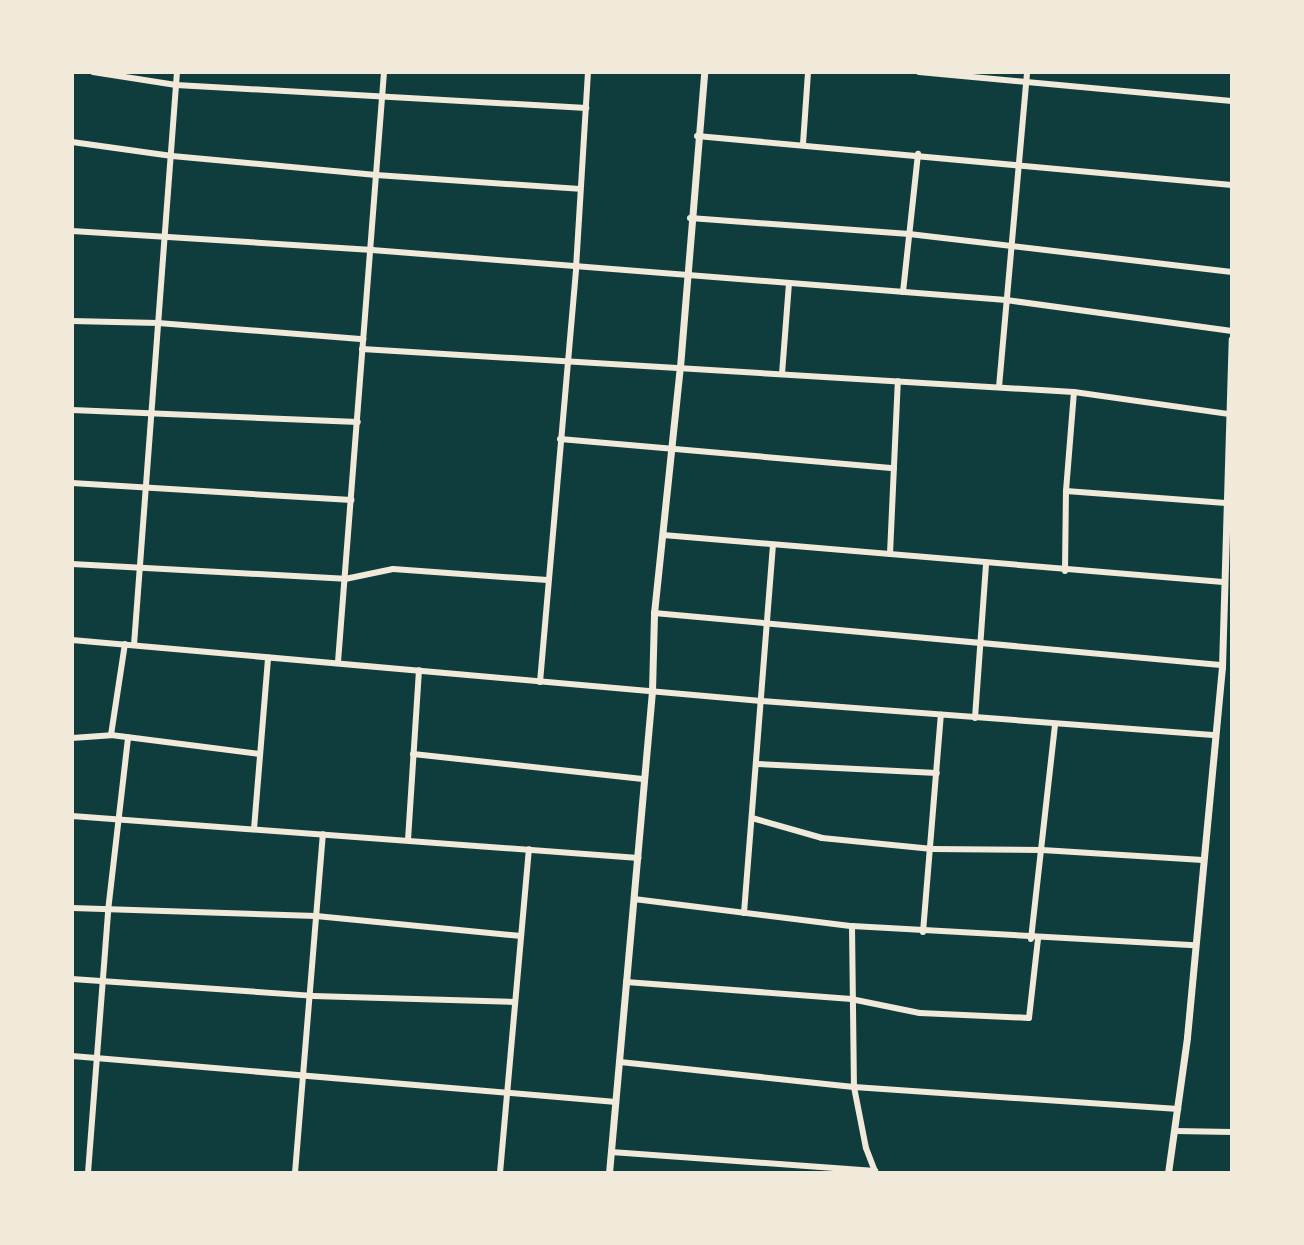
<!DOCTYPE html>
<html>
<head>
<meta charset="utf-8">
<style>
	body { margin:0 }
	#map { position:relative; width:1304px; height:1245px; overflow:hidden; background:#0f3d3e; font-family:"Noto Sans",sans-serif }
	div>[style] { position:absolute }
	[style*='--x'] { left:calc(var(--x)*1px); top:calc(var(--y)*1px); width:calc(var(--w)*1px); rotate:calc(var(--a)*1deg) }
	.minor>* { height:6px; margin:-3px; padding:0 3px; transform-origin:3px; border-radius:3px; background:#f1e9da }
	.tertiary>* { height:7px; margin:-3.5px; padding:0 3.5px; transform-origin:3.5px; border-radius:3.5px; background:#f1e9da }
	span { translate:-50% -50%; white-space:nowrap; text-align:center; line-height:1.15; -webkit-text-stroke:6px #f1e9da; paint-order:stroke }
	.frame { position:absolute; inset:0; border:74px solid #f1e9da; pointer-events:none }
</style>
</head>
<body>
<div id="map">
	<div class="minor">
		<i style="--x:93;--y:72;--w:84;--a:8.9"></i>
		<i style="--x:176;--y:85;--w:411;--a:3.2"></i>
		<i style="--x:919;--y:72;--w:314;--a:5.3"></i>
		<i style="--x:697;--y:136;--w:537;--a:5.23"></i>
		<i style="--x:72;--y:142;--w:101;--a:8"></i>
		<i style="--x:172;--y:156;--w:205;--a:5.3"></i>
		<i style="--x:376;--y:175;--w:204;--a:3.9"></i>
		<i style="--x:803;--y:144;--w:72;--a:-86"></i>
		<i style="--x:690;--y:218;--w:220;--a:4.2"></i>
		<i style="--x:909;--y:234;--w:325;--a:6.7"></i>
		<i style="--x:72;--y:231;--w:301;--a:3.6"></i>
		<i style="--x:372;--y:250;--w:636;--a:4.51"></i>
		<i style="--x:1006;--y:300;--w:228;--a:7.8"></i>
		<i style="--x:903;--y:292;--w:139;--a:-83.8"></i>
		<i style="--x:72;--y:321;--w:86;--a:1.3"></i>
		<i style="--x:158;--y:323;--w:206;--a:4.5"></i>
		<i style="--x:362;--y:349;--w:713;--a:3.46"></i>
		<i style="--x:1074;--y:392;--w:157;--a:8.1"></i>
		<i style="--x:782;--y:374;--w:90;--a:-85.6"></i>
		<i style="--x:999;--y:387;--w:316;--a:-84.9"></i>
		<i style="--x:72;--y:410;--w:286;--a:2.4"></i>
		<i style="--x:560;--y:439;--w:335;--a:5"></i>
		<i style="--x:72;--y:483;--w:280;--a:3.5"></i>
		<i style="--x:1066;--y:491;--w:160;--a:4.3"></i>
		<i style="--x:663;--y:535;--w:562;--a:4.8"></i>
		<i style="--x:890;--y:554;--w:173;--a:-87.4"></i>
		<i style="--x:72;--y:564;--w:273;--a:3.1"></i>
		<i style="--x:345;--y:579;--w:49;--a:-11.8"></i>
		<i style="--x:393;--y:569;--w:155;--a:4.1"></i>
		<i style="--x:1065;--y:571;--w:80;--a:-89.3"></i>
		<i style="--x:1066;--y:491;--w:99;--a:-85.4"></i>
		<i style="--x:654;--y:613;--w:569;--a:5.24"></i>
		<i style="--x:72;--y:640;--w:692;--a:5.06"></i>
		<i style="--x:761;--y:701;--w:453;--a:4.3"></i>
		<i style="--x:134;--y:645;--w:575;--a:-85.71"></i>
		<i style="--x:338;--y:662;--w:592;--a:-85.54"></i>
		<i style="--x:540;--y:682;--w:416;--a:-85"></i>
		<i style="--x:576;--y:268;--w:196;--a:-86.5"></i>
		<i style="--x:975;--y:718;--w:155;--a:-85.9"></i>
		<i style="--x:111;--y:735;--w:92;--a:-81.3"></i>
		<i style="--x:72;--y:738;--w:39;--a:-4"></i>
		<i style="--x:111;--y:735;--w:150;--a:7.3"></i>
		<i style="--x:413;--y:754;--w:231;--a:6.2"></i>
		<i style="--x:757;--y:764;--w:180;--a:2.9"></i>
		<i style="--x:72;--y:816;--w:568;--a:4.24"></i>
		<i style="--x:752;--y:818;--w:73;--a:15.9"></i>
		<i style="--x:822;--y:838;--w:111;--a:5.7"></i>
		<i style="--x:932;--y:849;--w:110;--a:0.5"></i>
		<i style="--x:1042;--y:850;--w:161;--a:3.6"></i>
		<i style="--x:254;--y:829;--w:172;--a:-85.3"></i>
		<i style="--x:408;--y:840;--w:170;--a:-86.3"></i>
		<i style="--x:634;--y:899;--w:220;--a:7.1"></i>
		<i style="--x:852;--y:926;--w:343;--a:3.2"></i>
		<i style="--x:72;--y:908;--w:244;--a:1.9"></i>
		<i style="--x:316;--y:916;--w:206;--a:5.6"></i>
		<i style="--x:744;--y:913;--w:369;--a:-85.5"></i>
		<i style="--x:852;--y:926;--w:161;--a:89.3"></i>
		<i style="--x:854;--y:1087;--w:62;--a:78.9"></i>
		<i style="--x:866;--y:1148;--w:25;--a:69"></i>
		<i style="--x:923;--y:932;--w:218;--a:-85.3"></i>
		<i style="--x:1031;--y:939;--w:216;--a:-83.6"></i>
		<i style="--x:72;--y:979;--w:242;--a:4"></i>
		<i style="--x:313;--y:996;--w:202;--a:1.7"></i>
		<i style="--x:626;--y:982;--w:226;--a:4.3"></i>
		<i style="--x:851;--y:999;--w:70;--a:11.5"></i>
		<i style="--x:920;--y:1013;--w:109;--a:2.6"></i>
		<i style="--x:1029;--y:1018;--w:80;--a:-83.5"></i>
		<i style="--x:72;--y:1056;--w:546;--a:4.83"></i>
		<i style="--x:620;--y:1062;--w:235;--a:6.1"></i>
		<i style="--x:854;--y:1087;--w:325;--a:3.9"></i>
		<i style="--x:1175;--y:1131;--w:57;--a:1"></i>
		<i style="--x:611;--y:1152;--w:265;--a:4.1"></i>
		<i style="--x:88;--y:1173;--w:263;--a:-85.6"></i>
		<i style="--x:108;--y:911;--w:175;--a:-83.4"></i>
		<i style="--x:295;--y:1173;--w:340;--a:-85.3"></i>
		<i style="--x:500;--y:1173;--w:325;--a:-84.9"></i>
	</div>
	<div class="tertiary">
		<i style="--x:609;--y:1173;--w:484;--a:-84.9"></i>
		<i style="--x:652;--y:691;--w:78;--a:-88.5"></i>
		<i style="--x:654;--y:613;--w:247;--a:-84"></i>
		<i style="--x:680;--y:367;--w:296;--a:-85.3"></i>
		<i style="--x:1168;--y:1173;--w:137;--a:-82"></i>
		<i style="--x:1187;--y:1037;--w:372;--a:-84.6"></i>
		<i style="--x:1222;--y:667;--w:328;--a:-88.3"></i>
	</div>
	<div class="frame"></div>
</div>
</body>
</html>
